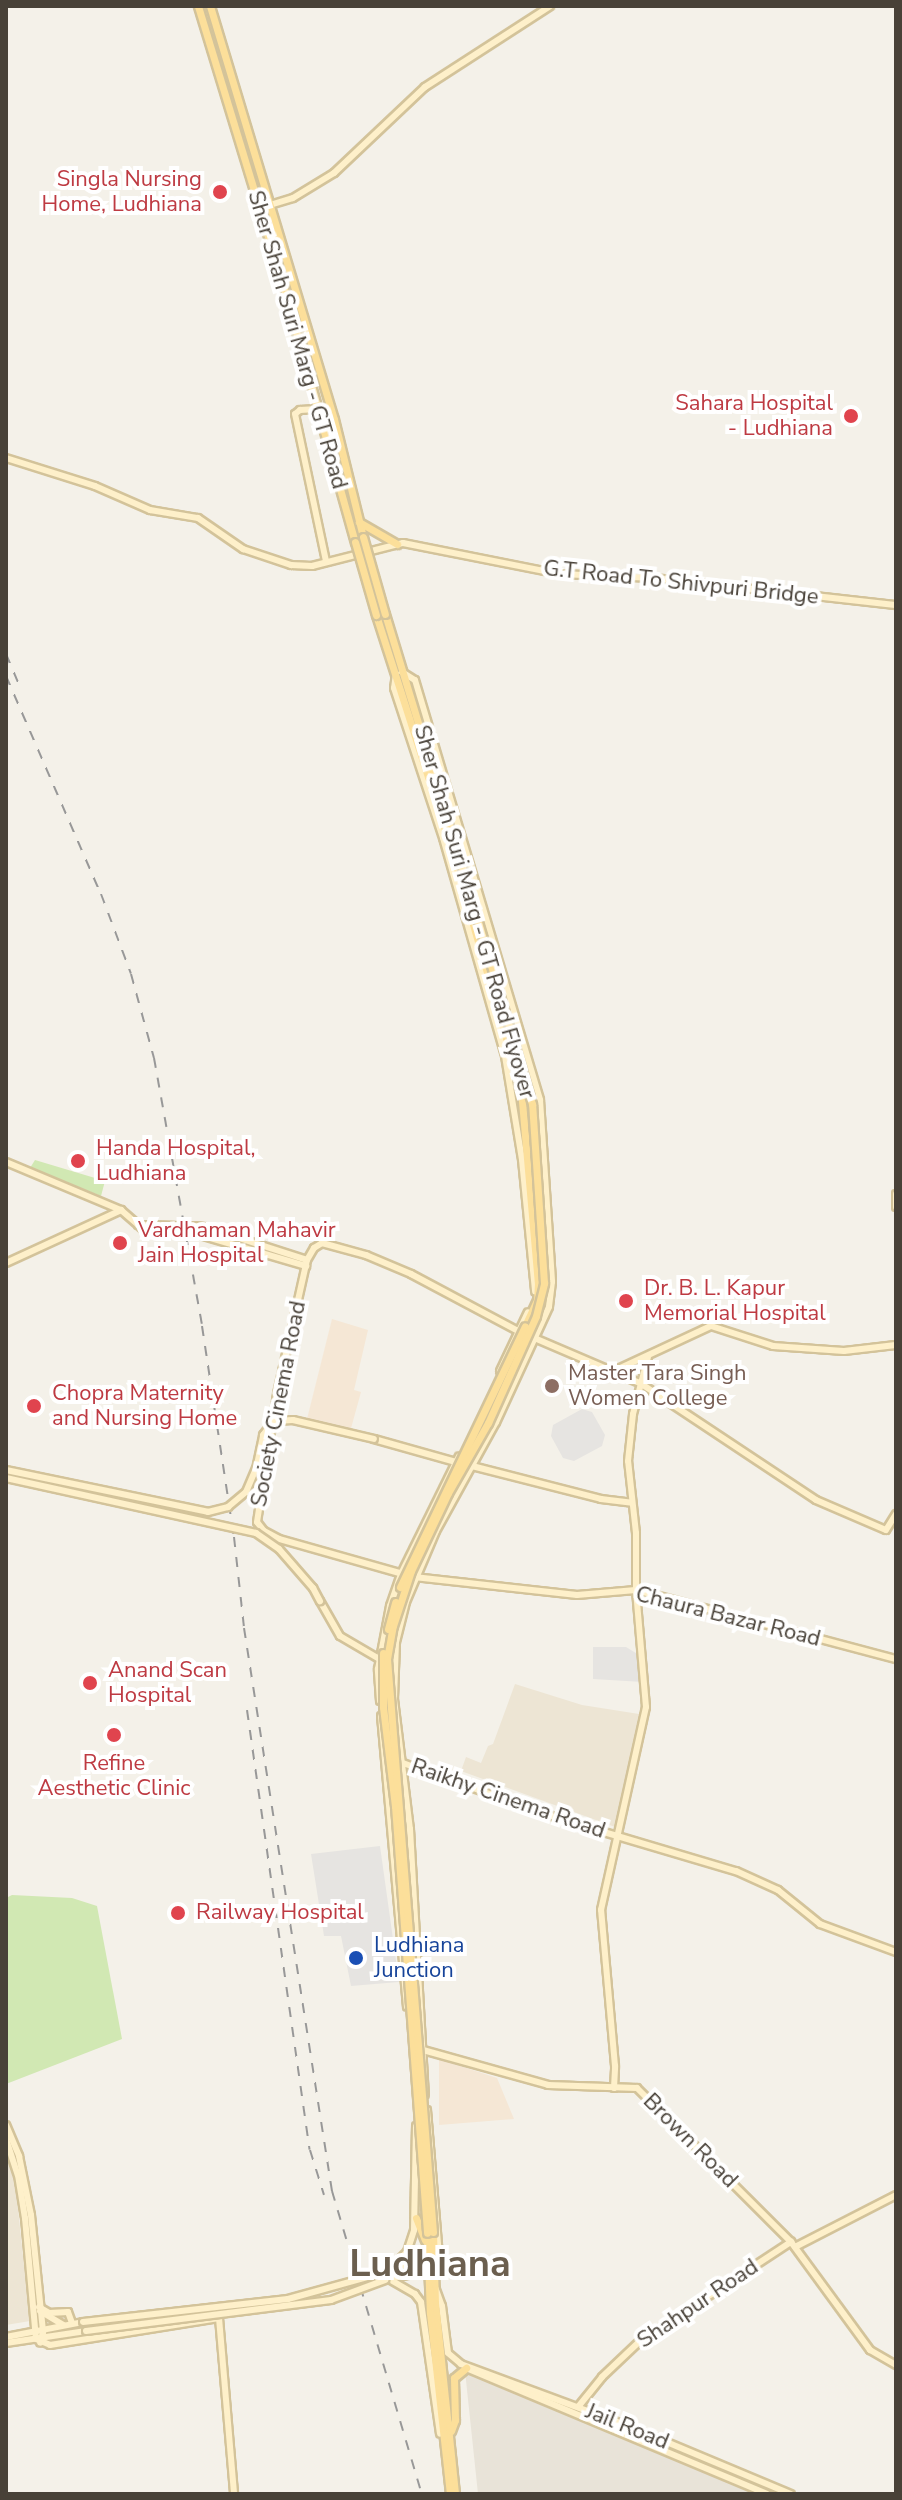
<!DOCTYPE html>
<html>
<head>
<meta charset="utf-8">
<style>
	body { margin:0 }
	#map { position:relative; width:902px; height:2500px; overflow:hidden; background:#f4f1e9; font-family:"Nunito Sans",sans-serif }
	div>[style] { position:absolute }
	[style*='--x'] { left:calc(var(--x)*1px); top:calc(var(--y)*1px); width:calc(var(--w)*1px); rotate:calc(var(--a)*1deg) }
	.residential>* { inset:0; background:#e8e3d8 }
	.commercial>* { inset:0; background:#f5e7d5 }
	.education>* { inset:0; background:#ede5d4 }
	.green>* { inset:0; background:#d1e8b3 }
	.parking>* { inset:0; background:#e6e4e1 }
	.secondary-tunnel>* { height:6px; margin-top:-3px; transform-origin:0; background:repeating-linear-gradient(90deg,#d2cec6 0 6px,transparent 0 9px) }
	.roads { filter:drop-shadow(2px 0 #d3c39a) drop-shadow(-2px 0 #d3c39a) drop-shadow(0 2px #d3c39a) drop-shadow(0 -2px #d3c39a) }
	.secondary>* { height:6px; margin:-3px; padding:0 3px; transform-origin:3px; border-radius:3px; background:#fef0ca }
	.primary>* { height:7px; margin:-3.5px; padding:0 3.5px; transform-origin:3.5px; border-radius:3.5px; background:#fcdf9a }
	.rail>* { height:2px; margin-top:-1px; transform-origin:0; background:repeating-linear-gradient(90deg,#989898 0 10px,transparent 0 20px) }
	.bridges { filter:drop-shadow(2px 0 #d3c39a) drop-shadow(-2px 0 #d3c39a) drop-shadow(0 2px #d3c39a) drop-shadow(0 -2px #d3c39a) }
	.secondary-bridge>* { height:6px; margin:-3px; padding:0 3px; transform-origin:3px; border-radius:3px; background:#fef0ca }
	.primary-bridge>* { height:7px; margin:-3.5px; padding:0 3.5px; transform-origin:3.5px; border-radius:3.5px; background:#fcdf9a }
	.dots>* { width:22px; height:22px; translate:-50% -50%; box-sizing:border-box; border:4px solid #fff; border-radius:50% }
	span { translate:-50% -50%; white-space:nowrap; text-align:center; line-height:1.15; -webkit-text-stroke:8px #fff; paint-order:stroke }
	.health-label { font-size:22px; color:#be3a42 }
	.right { translate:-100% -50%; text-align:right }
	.left { translate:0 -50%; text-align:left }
	.street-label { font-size:22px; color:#484138 }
	.education-label { font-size:22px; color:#785e54 }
	.transit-label { font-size:22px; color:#164399 }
	.town-label { font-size:38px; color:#6b5f4f; font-weight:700 }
	.frame { position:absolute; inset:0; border:8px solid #484138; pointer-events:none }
</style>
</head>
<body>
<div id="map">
	<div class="residential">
		<i style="clip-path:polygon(465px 2371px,541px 2403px,760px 2494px,478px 2494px)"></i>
	</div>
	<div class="commercial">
		<i style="clip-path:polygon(332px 1319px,368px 1330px,354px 1390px,361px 1392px,350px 1432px,307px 1419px)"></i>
		<i style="clip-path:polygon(439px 2059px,497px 2078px,514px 2119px,439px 2125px)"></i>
	</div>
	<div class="education">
		<i style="clip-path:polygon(515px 1684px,582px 1705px,639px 1714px,615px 1827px,461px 1771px,466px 1757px,481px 1763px,488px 1746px,493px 1744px)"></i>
		<i style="clip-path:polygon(6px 2155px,14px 2172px,30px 2321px,6px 2325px)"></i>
	</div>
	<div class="green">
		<i style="clip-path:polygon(35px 1160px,105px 1181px,101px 1196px,30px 1168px)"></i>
		<i style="clip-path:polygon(12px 1895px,72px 1898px,97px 1906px,122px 2039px,6px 2084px,6px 1898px)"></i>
	</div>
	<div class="parking">
		<i style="clip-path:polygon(582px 1409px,592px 1412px,605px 1435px,602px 1446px,574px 1461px,563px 1458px,551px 1436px,553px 1425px)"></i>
		<i style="clip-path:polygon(593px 1647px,626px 1647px,639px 1655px,643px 1682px,593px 1679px)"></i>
		<i style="clip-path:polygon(380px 1846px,399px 1982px,351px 1986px,341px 1936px,324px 1936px,311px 1854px)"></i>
	</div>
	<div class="secondary-tunnel">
		<i style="--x:180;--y:1235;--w:17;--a:-3"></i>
	</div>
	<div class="roads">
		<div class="secondary">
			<i style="--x:260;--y:208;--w:34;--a:-17"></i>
			<i style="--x:293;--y:198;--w:48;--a:-31.4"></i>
			<i style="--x:334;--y:173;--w:125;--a:-43.4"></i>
			<i style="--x:425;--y:87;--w:149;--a:-32.9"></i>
			<i style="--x:317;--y:409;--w:17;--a:177"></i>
			<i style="--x:300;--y:410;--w:6;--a:141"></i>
			<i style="--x:295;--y:414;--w:150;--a:78.1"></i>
			<i style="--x:6;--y:458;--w:93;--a:17.5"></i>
			<i style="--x:95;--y:486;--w:60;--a:23.6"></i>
			<i style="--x:150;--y:510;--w:49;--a:9.5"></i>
			<i style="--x:198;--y:518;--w:55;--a:34.6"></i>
			<i style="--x:243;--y:549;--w:51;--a:18.4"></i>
			<i style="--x:291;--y:565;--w:21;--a:3"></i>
			<i style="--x:312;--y:566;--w:94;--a:-14.2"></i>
			<i style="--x:403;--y:543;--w:160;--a:11.2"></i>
			<i style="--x:560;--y:574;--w:95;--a:2.4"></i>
			<i style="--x:655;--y:578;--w:243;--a:6.4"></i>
			<i style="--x:402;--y:672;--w:15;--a:32"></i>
			<i style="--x:415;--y:680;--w:438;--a:73.4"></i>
			<i style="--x:540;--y:1100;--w:182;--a:86.2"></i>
			<i style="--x:552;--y:1282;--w:25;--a:97"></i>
			<i style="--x:549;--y:1307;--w:127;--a:114.7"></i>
			<i style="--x:496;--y:1422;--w:124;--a:118.8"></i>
			<i style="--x:436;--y:1531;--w:77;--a:112.9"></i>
			<i style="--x:406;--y:1602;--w:41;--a:104"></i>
			<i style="--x:396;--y:1642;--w:57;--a:92"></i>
			<i style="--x:394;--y:1699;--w:131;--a:83"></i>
			<i style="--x:410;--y:1829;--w:266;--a:86.8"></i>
			<i style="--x:396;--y:674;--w:14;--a:98"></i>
			<i style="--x:394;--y:688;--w:158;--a:71.9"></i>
			<i style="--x:443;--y:838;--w:227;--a:74.1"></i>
			<i style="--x:505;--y:1056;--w:105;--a:80.7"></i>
			<i style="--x:522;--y:1160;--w:132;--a:84.3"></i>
			<i style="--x:6;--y:1162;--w:125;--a:22.7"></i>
			<i style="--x:121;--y:1210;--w:29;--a:41"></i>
			<i style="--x:143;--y:1229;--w:37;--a:9"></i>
			<i style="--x:896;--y:1194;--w:13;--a:90"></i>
			<i style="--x:138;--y:1225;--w:41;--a:1.4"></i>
			<i style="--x:193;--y:1226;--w:12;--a:5"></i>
			<i style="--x:205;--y:1227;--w:107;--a:17.9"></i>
			<i style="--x:197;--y:1234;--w:114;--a:16.4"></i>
			<i style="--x:6;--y:1263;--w:127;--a:-24.7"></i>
			<i style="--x:532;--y:1337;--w:117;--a:23.1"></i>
			<i style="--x:640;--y:1383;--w:211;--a:33.6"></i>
			<i style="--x:816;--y:1500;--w:76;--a:23.2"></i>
			<i style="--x:886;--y:1530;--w:19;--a:-58"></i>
			<i style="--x:616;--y:1370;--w:105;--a:-24.9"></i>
			<i style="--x:711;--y:1326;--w:65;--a:17.9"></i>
			<i style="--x:773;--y:1346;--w:71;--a:4"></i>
			<i style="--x:844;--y:1351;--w:52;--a:-6.6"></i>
			<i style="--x:500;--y:1371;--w:65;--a:-64.6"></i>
			<i style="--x:374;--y:1439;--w:85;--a:15.7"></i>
			<i style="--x:472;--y:1466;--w:133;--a:14.3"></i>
			<i style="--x:601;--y:1499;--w:31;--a:7"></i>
			<i style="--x:403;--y:1574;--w:129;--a:-164.2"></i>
			<i style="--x:279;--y:1539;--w:17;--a:-152"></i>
			<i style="--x:264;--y:1531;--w:11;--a:-128"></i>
			<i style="--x:257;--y:1522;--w:130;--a:-81.1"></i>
			<i style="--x:277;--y:1394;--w:137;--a:-77.4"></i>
			<i style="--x:307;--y:1260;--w:14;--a:-60"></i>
			<i style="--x:314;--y:1248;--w:9;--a:-32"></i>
			<i style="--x:322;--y:1243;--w:46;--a:15.3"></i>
			<i style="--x:366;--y:1255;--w:49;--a:22.9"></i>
			<i style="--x:411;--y:1274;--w:121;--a:28"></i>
			<i style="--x:414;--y:1577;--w:164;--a:6.3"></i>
			<i style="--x:577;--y:1595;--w:59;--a:-4.8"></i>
			<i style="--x:636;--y:1590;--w:269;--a:14.9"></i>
			<i style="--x:320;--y:1601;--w:40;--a:60.3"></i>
			<i style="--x:340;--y:1636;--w:48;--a:30.3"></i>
			<i style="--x:380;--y:1701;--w:32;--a:-94"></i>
			<i style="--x:378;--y:1669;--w:64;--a:-79.2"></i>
			<i style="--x:390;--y:1606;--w:34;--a:-71"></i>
			<i style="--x:401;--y:1574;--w:131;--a:-63.8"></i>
			<i style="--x:381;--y:1716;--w:292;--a:84.9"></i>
			<i style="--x:400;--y:1762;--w:170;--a:19.6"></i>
			<i style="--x:560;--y:1819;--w:184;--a:16.5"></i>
			<i style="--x:736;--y:1871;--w:46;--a:24.3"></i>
			<i style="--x:778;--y:1890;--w:54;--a:39"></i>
			<i style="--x:820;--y:1924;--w:81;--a:20.2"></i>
			<i style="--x:423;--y:2050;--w:130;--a:15.6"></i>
			<i style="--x:548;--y:2085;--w:89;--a:1.9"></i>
			<i style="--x:637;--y:2088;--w:218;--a:45"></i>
			<i style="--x:791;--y:2242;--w:134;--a:53.8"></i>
			<i style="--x:870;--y:2350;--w:30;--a:30"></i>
			<i style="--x:614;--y:2088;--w:22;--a:-87"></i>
			<i style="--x:615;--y:2066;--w:157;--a:-95.1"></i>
			<i style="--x:601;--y:1910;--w:208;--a:-77.5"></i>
			<i style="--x:646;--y:1707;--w:117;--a:-94.9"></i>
			<i style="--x:636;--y:1590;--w:57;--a:-90"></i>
			<i style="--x:636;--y:1533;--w:72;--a:-96.3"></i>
			<i style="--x:628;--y:1461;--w:47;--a:-83.9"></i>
			<i style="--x:633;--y:1414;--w:59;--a:-75.3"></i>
			<i style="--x:427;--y:2110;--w:145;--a:85.3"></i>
			<i style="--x:6;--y:2125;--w:34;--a:67"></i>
			<i style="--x:19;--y:2156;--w:60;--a:78.5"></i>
			<i style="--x:31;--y:2215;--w:118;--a:84.1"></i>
			<i style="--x:43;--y:2332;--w:11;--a:105"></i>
			<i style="--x:6;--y:2139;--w:38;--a:72"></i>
			<i style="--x:18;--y:2175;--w:44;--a:80.8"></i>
			<i style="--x:25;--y:2218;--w:121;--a:84.8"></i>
			<i style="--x:36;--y:2339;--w:15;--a:23"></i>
			<i style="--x:50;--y:2345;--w:171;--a:-9.1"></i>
			<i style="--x:219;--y:2318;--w:177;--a:85.1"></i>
			<i style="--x:795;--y:2247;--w:114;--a:-27.2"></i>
			<i style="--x:396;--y:2268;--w:24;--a:-22"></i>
			<i style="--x:418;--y:2259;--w:16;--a:-55"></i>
			<i style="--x:388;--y:2271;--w:27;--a:-45"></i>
			<i style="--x:407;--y:2252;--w:23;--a:-72"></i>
			<i style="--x:414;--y:2230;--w:104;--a:-88.9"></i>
			<i style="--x:388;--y:2279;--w:45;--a:-11.6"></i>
			<i style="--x:389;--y:2279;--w:30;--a:30"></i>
			<i style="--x:415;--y:2294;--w:10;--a:53"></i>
			<i style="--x:421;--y:2302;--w:133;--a:81.8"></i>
			<i style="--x:435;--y:2287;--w:20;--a:70"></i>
			<i style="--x:442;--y:2306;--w:47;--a:82.7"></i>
			<i style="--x:448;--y:2353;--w:17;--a:40"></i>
			<i style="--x:461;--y:2364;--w:184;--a:20.4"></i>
			<i style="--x:633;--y:2428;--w:171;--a:22.7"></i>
			<i style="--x:39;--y:2307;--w:12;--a:31"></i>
			<i style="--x:49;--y:2313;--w:19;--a:-3"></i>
			<i style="--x:68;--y:2312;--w:12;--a:70"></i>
			<i style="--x:40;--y:2311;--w:27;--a:31"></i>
			<i style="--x:6;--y:2337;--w:78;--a:-11"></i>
			<i style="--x:6;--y:2343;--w:81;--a:-8.5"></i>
			<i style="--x:466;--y:2368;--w:326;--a:22.7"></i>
			<i style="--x:578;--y:2407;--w:38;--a:-51"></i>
			<i style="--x:602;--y:2377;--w:52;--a:-43.5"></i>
			<i style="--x:640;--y:2341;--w:181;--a:-33.3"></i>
		</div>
		<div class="primary">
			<i style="--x:198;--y:6;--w:306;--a:73.1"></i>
			<i style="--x:287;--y:299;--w:252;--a:74.4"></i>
			<i style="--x:210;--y:6;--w:431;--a:73.3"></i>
			<i style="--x:334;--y:419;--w:122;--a:76.2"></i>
			<i style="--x:359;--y:522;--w:44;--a:30.1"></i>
			<i style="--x:385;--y:614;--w:234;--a:73.1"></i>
			<i style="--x:376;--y:615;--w:238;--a:72.2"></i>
			<i style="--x:449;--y:842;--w:258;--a:73.8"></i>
			<i style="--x:521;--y:1090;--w:194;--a:85"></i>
			<i style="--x:538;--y:1283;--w:17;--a:93"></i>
			<i style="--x:537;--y:1300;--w:29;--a:115"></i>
			<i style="--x:416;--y:2218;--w:24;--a:68"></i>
			<i style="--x:433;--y:2232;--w:71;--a:88.4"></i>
			<i style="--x:435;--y:2303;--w:192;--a:84"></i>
			<i style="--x:427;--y:2233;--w:80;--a:87.9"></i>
			<i style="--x:430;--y:2313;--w:182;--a:83.7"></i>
			<i style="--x:451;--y:2431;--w:12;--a:-70"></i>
			<i style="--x:455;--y:2420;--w:42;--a:-91.4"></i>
			<i style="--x:454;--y:2378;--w:16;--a:-40"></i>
		</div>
	</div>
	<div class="rail">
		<i style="--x:6;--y:654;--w:36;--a:67"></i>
		<i style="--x:6;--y:676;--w:238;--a:66.5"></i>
		<i style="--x:101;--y:894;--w:85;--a:69.4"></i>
		<i style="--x:131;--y:974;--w:87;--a:74.7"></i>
		<i style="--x:154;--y:1058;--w:272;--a:79.8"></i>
		<i style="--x:202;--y:1326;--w:213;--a:81.4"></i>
		<i style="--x:234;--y:1537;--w:92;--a:83.7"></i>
		<i style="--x:244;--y:1628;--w:570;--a:81.12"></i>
		<i style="--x:332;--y:2191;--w:316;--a:73.5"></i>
		<i style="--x:247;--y:1710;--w:444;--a:81.9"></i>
		<i style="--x:310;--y:2150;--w:47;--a:72.7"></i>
	</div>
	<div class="bridges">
		<div class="secondary-bridge">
			<i style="--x:6;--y:1470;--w:206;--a:11.7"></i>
			<i style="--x:208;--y:1512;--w:21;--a:-14"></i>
			<i style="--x:228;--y:1507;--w:23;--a:-40"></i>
			<i style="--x:246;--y:1492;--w:25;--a:-67"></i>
			<i style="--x:256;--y:1469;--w:35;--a:-78"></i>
			<i style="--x:263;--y:1435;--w:18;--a:-52"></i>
			<i style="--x:274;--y:1421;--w:19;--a:-3"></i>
			<i style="--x:293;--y:1420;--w:83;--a:13.2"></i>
			<i style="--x:6;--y:1478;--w:256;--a:12.4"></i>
			<i style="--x:256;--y:1533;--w:28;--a:35"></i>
			<i style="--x:279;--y:1549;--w:52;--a:48.9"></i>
			<i style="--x:313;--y:1588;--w:15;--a:62"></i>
			<i style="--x:83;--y:2322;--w:206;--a:-6.4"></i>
			<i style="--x:288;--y:2299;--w:98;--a:-15.5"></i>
			<i style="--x:86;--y:2331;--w:247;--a:-7.2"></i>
			<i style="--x:331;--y:2300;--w:58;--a:-20.3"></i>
		</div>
		<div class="primary-bridge">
			<i style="--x:363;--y:537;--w:80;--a:74.1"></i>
			<i style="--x:355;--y:542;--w:76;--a:74"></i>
			<i style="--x:400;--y:1587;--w:289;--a:-64.4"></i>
			<i style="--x:388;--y:1629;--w:28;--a:-75"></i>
			<i style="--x:383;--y:1653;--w:54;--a:90"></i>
			<i style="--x:383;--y:1707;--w:100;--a:83.1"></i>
			<i style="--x:395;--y:1806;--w:428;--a:85.7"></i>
			<i style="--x:433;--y:2232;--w:575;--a:-94.59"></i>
			<i style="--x:387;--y:1659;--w:34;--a:-80"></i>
			<i style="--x:393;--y:1626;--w:58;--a:-71.9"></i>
			<i style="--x:411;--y:1571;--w:86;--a:-64.6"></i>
			<i style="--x:448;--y:1493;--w:81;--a:-60.3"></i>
			<i style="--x:488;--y:1423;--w:117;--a:-65.8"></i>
			<i style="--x:536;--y:1316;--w:34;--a:-76"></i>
			<i style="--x:544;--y:1283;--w:179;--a:-93.8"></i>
			<i style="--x:532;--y:1104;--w:277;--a:-106.5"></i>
		</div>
	</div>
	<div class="dots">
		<i style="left:220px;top:192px;background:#e0444e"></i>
		<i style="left:851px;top:416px;background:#e0444e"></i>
		<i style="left:78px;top:1161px;background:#e0444e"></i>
		<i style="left:120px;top:1243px;background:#e0444e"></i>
		<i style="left:626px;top:1301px;background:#e0444e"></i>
		<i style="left:552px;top:1386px;background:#8d6e63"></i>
		<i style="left:34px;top:1406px;background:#e0444e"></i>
		<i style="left:90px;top:1683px;background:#e0444e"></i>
		<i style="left:114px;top:1735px;background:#e0444e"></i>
		<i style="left:178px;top:1913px;background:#e0444e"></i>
		<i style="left:356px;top:1958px;background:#1a4fb4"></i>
	</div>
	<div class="health-label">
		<span class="right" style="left:202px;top:192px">Singla Nursing<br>Home, Ludhiana</span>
		<span class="right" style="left:833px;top:416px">Sahara Hospital<br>- Ludhiana</span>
		<span class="left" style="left:96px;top:1161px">Handa Hospital,<br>Ludhiana</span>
		<span class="left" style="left:138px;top:1243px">Vardhaman Mahavir<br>Jain Hospital</span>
		<span class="left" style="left:644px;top:1301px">Dr. B. L. Kapur<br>Memorial Hospital</span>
		<span class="left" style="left:52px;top:1406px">Chopra Maternity<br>and Nursing Home</span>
		<span class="left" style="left:108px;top:1683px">Anand Scan<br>Hospital</span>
		<span style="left:114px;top:1776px">Refine<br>Aesthetic Clinic</span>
		<span class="left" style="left:196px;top:1913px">Railway Hospital</span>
	</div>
	<div class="street-label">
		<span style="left:297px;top:340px;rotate:74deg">Sher Shah Suri Marg - GT Road</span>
		<span style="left:681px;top:583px;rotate:6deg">G.T Road To Shivpuri Bridge</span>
		<span style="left:474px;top:912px;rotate:74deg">Sher Shah Suri Marg - GT Road Flyover</span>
		<span style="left:279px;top:1404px;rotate:-79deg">Society Cinema Road</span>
		<span style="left:728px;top:1617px;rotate:14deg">Chaura Bazar Road</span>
		<span style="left:508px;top:1799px;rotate:19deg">Raikhy Cinema Road</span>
		<span style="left:690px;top:2141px;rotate:45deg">Brown Road</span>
		<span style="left:698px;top:2304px;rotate:-34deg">Shahpur Road</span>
		<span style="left:627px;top:2427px;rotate:22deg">Jail Road</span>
	</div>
	<div class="education-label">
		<span class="left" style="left:568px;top:1386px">Master Tara Singh<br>Women College</span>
	</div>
	<div class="transit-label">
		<span class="left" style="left:374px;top:1958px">Ludhiana<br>Junction</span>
	</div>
	<div class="town-label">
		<span style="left:430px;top:2264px">Ludhiana</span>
	</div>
	<div class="frame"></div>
</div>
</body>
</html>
